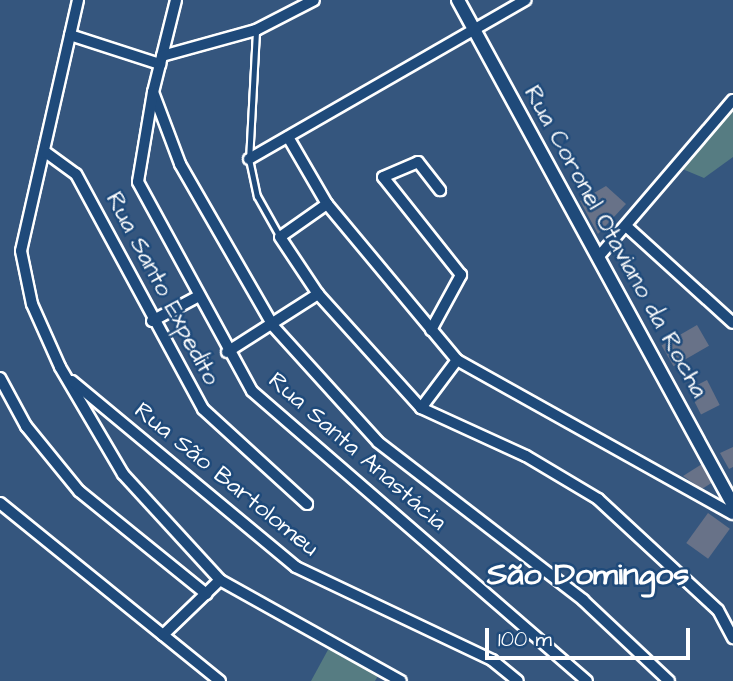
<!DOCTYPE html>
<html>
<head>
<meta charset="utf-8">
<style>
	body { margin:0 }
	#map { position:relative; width:733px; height:681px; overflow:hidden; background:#35567e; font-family:"Architects Daughter",sans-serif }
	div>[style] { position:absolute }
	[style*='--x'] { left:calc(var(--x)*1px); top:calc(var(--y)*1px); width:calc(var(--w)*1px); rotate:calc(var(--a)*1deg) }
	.green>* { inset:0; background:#567c82 }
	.building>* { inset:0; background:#687288; transform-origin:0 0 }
	.roads { filter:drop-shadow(2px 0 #fff) drop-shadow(-2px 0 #fff) drop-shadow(0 2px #fff) drop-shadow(0 -2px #fff) }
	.service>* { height:5px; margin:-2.5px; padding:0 2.5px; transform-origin:2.5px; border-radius:2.5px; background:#1f4a7a }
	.minor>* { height:10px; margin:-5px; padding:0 5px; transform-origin:5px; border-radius:5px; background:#1f4a7a }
	.tertiary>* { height:12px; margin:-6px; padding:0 6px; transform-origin:6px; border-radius:6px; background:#1f4a7a }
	span { translate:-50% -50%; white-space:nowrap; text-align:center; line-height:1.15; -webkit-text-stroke:5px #1f4a7a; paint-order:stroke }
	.street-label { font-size:24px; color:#fff }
	.district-label { font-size:32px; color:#fff; font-weight:700 }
	.scale { position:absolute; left:485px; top:628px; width:205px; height:32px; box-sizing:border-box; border:4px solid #fff; border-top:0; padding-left:9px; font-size:21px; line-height:24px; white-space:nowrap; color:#fff; -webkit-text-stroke:5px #1f4a7a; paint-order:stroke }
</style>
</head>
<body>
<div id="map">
	<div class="green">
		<i style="clip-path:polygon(733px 101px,733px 157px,704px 178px,680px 168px)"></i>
		<i style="clip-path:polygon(329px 648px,379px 674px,375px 681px,311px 681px)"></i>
	</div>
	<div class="building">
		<i style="clip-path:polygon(606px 186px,626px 204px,598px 234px,580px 201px)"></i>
		<i style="left:697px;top:325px;width:24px;height:41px;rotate:60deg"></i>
		<i style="left:707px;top:380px;width:28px;height:21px;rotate:63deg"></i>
		<i style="clip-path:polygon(733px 447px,733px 467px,729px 469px,720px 453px)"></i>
		<i style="clip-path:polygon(702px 464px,713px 482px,702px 489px,683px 476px)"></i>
		<i style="left:708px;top:513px;width:27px;height:37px;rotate:36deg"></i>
	</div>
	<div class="roads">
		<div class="service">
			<i style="--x:256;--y:31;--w:128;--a:93.1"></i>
			<i style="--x:249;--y:159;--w:38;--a:78"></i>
			<i style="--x:257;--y:196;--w:47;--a:60.7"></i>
		</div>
		<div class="minor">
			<i style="--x:78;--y:0;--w:257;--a:102.8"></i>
			<i style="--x:21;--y:251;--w:54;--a:78.3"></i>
			<i style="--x:32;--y:304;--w:69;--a:66"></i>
			<i style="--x:60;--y:367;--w:124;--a:59.5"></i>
			<i style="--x:123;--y:474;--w:144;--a:47.5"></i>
			<i style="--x:220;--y:580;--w:207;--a:29.2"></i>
			<i style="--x:176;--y:0;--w:95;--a:104"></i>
			<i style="--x:153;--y:92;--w:77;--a:69.4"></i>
			<i style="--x:180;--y:164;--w:187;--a:60.1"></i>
			<i style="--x:273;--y:326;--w:156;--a:47.8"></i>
			<i style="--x:378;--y:442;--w:259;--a:37.6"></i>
			<i style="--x:583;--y:600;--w:118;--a:43.3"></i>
			<i style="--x:70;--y:35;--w:95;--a:17.9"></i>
			<i style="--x:162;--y:56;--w:98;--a:-15.5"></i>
			<i style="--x:256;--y:30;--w:65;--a:-27.3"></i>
			<i style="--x:153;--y:92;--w:91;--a:99.5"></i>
			<i style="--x:138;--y:182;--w:238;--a:61.4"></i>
			<i style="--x:252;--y:391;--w:443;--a:40.9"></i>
			<i style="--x:288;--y:137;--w:78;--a:59.8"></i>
			<i style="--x:327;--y:204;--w:203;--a:50.2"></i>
			<i style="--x:457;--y:360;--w:316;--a:29.2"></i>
			<i style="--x:44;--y:151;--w:39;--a:36"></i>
			<i style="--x:76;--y:174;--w:267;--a:61.6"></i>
			<i style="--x:203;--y:409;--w:141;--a:42.4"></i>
			<i style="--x:249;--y:159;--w:319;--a:-29.9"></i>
			<i style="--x:327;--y:204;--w:57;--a:144.9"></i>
			<i style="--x:280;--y:237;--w:69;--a:56.3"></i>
			<i style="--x:318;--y:294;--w:154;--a:47.9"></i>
			<i style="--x:421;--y:408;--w:115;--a:24.6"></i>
			<i style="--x:526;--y:456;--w:84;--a:30.8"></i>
			<i style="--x:598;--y:499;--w:163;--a:42.8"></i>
			<i style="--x:718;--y:610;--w:32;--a:62"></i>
			<i style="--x:626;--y:226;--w:144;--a:42.2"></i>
			<i style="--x:600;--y:255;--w:204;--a:-49.4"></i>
			<i style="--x:152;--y:321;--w:51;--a:-28.1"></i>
			<i style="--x:431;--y:330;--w:63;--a:-61.4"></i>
			<i style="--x:461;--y:275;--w:125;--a:-128.5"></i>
			<i style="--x:383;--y:177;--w:38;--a:-23"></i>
			<i style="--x:418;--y:162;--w:36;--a:52"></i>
			<i style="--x:227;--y:352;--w:108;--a:-32.5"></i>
			<i style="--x:0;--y:378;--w:55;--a:61.6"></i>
			<i style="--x:26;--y:426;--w:84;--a:50.8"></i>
			<i style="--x:79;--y:491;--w:164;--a:39"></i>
			<i style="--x:72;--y:381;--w:291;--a:39.7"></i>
			<i style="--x:296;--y:567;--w:217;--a:25.4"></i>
			<i style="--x:492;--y:660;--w:33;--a:39"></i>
			<i style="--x:421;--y:408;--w:60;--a:-53.1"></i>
			<i style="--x:0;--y:503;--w:283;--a:39"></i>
			<i style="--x:163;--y:635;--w:79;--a:-44"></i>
		</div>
		<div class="tertiary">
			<i style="--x:458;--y:0;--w:575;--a:61.43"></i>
		</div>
	</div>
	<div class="street-label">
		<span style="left:615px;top:242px;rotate:61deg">Rua Coronel Otaviano da Rocha</span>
		<span style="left:162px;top:289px;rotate:62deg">Rua Santo Expedito</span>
		<span style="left:357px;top:452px;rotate:41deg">Rua Santa Anastácia</span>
		<span style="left:226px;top:480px;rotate:39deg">Rua São Bartolomeu</span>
	</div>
	<div class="district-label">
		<span style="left:588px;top:575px">São Domingos</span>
	</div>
	<div class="scale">100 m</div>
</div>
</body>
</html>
